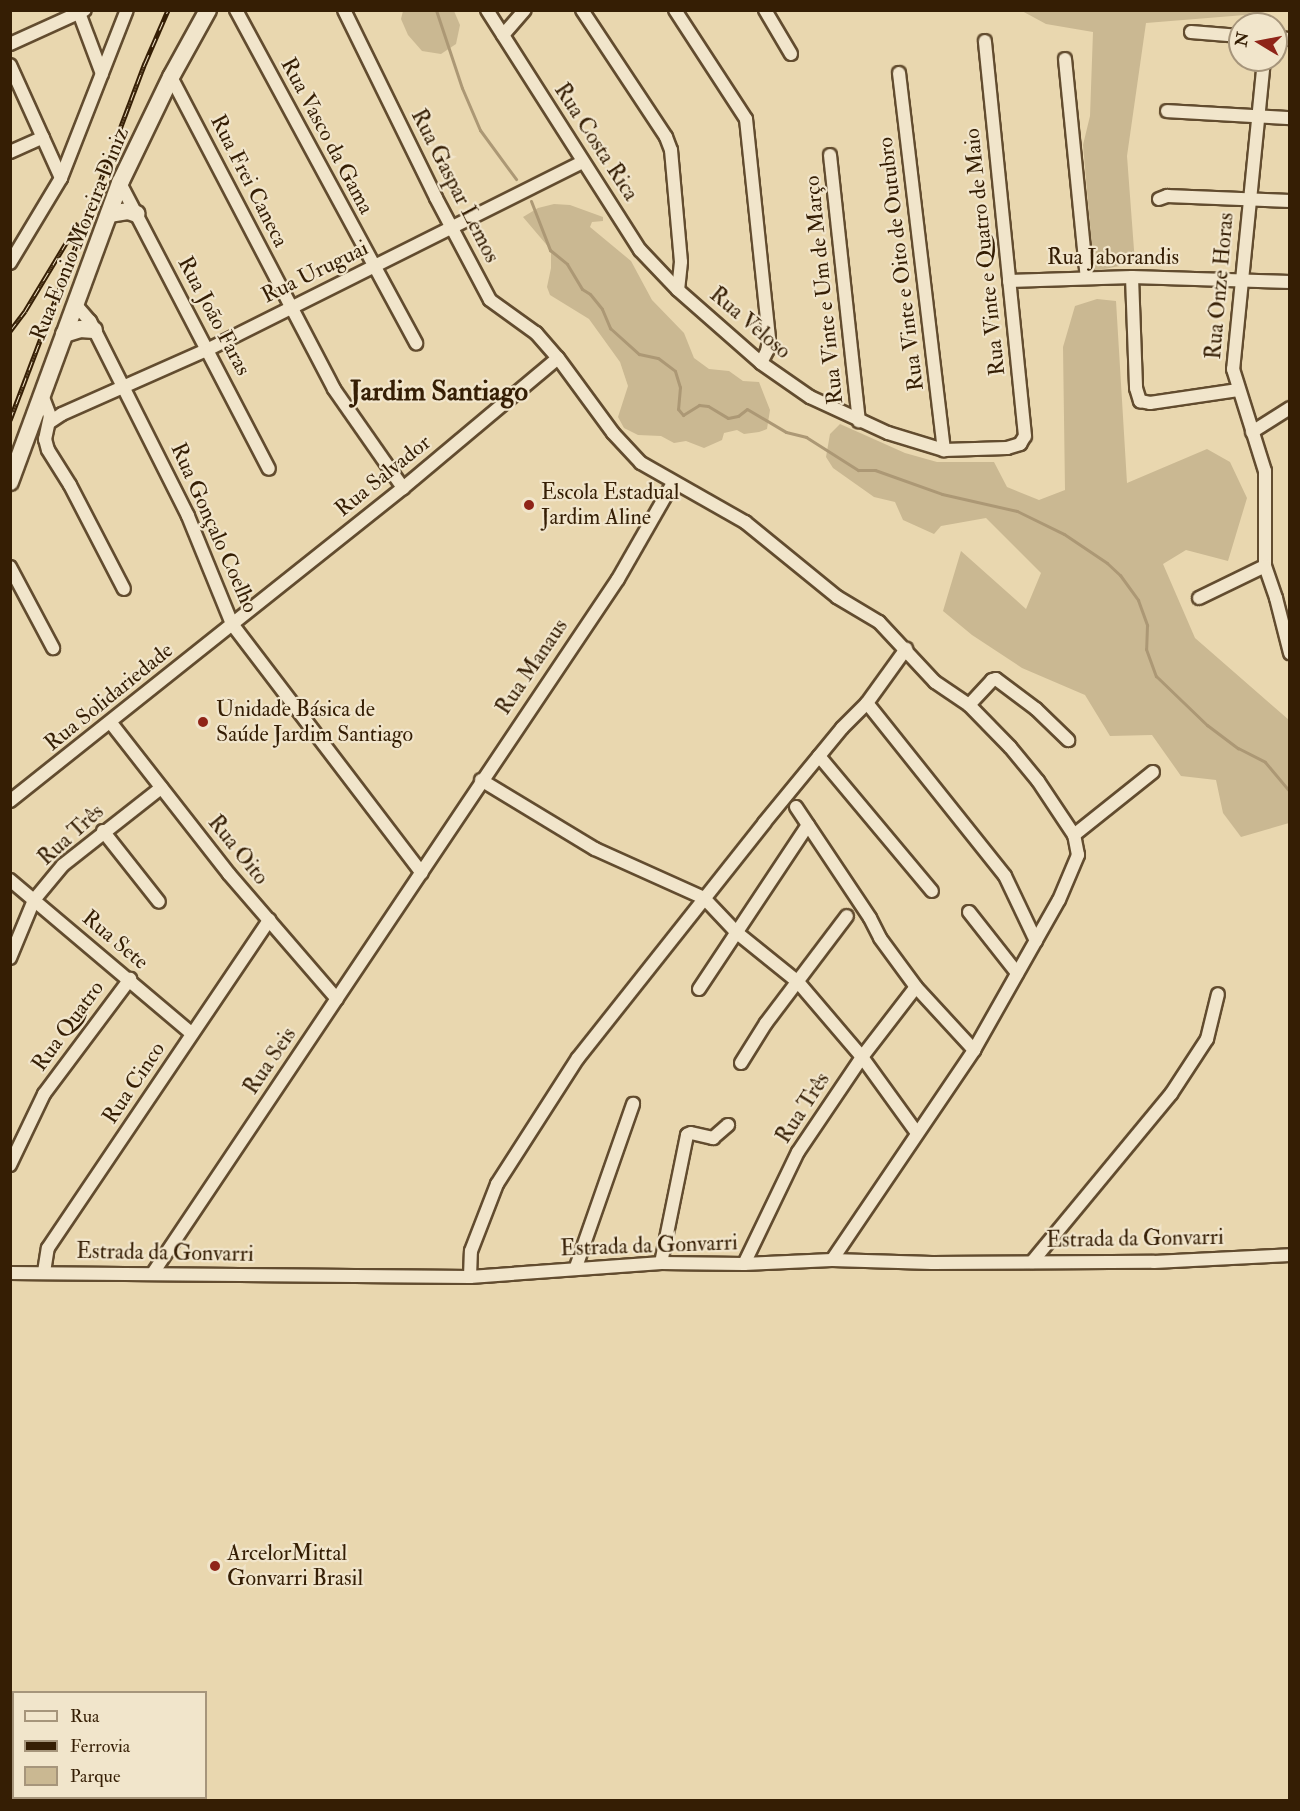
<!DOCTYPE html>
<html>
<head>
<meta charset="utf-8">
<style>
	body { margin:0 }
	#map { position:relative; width:1300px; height:1811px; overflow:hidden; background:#e9d7af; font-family:"IM FELL Double Pica",serif }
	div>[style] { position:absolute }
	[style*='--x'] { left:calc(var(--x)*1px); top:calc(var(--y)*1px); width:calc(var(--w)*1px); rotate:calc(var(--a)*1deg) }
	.green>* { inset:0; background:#cab892 }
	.stream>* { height:3px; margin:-1.5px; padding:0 1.5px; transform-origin:1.5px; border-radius:1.5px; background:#ac9875 }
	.roads { filter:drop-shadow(2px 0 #624c2f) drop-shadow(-2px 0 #624c2f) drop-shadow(0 2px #624c2f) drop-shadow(0 -2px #624c2f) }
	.minor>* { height:12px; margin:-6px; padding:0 6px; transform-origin:6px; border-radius:6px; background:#f1e5cb }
	.secondary>* { height:16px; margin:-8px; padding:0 8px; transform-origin:8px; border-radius:8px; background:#f1e5cb }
	.rail>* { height:5px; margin-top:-2.5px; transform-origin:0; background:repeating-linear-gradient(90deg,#f1e5cb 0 9px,#351e04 0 18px); box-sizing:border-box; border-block:2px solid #351e04 }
	.dots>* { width:16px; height:16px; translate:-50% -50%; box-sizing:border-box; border:3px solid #f1e5cb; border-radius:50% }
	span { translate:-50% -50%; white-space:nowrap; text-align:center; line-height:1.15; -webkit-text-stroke:4.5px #f1e5cb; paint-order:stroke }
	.street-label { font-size:22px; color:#351e04 }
	.poi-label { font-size:22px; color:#351e04 }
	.left { translate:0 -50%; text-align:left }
	.district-label { font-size:28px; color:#351e04; font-weight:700 }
	.frame { position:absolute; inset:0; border:12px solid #351e04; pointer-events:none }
	.legend { position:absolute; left:12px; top:1691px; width:195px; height:108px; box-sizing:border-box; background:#f1e5cb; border:2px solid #a6957b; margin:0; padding:8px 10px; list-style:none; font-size:18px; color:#351e04 }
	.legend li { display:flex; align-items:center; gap:12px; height:30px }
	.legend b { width:30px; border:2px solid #a6957b }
	.north { position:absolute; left:1228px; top:12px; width:60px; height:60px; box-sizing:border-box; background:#f1e5cb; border:2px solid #a6957b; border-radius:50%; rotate:280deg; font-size:16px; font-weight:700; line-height:24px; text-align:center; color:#351e04 }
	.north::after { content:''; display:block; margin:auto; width:21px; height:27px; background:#8f2418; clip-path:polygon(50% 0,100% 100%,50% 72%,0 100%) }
</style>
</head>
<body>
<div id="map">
	<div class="green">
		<i style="clip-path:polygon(403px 11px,454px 11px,460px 25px,456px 44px,441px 54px,422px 51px,408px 35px,401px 19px)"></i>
		<i style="clip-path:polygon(1022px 11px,1267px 11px,1257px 14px,1146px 23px,1127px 156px,1135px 263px,1094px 271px,1083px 145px,1090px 116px,1093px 32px,1046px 24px)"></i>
		<i style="clip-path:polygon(554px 204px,570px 205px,603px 217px,603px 221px,592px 222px,590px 227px,631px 261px,652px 300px,684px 333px,694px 358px,709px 369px,729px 371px,743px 381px,759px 382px,770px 410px,767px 429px,759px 432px,744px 434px,737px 430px,724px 433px,722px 440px,704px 448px,686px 441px,674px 443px,661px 436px,638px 435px,624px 428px,618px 417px,628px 386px,620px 362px,589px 319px,550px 295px,547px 287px,551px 268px,551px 250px,523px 217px,538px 208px)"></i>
		<i style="clip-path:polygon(1097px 299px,1116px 301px,1127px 483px,1207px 449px,1230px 462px,1247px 498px,1228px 561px,1186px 550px,1163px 564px,1195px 638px,1289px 720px,1289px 823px,1241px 837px,1223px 813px,1216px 780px,1181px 776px,1152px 735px,1110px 736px,1085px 695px,1022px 668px,972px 635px,943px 611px,961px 551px,1026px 609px,1041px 573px,986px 518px,941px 526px,934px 534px,903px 520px,895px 502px,874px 497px,833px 468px,826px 457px,830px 434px,840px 424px,905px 453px,937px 462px,994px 462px,1007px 487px,1039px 500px,1065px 490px,1063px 347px,1075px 306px)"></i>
	</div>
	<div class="stream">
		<i style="--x:436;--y:10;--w:82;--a:71.6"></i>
		<i style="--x:462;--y:88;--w:46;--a:66.8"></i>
		<i style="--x:480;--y:130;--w:61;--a:53.7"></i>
		<i style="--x:531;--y:201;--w:53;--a:68.8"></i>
		<i style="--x:550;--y:250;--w:22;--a:39"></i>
		<i style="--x:567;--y:264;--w:29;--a:59"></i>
		<i style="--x:582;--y:289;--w:9;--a:32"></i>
		<i style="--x:590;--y:294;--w:19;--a:51"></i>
		<i style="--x:602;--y:309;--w:21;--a:67"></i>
		<i style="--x:610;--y:328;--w:39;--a:42"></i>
		<i style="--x:639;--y:354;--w:19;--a:12"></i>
		<i style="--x:658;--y:358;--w:21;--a:37"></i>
		<i style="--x:675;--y:371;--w:17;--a:73"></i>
		<i style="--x:680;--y:387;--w:22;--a:95"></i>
		<i style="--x:678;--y:409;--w:8;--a:50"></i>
		<i style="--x:683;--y:415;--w:19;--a:-32"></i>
		<i style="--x:699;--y:405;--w:9;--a:6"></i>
		<i style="--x:708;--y:406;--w:23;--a:31"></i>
		<i style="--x:728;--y:418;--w:10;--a:-11"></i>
		<i style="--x:738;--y:416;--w:11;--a:-38"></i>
		<i style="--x:747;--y:409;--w:45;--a:30.5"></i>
		<i style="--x:786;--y:432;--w:21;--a:14"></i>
		<i style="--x:806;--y:437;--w:62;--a:32.4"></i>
		<i style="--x:858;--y:470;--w:17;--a:0"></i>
		<i style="--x:875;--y:470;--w:71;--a:19.7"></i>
		<i style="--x:942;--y:494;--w:77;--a:12.8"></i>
		<i style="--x:1017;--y:511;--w:52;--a:26.1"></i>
		<i style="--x:1064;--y:534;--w:52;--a:34"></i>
		<i style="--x:1107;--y:563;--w:18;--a:43"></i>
		<i style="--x:1120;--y:575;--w:31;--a:54"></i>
		<i style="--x:1138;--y:600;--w:27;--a:70"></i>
		<i style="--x:1147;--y:625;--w:24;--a:92"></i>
		<i style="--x:1146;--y:649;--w:29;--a:70"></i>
		<i style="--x:1156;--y:676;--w:71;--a:43.9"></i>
		<i style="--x:1207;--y:725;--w:39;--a:37"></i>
		<i style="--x:1238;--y:748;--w:30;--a:27"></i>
		<i style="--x:1265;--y:762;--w:39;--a:50"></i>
	</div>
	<div class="roads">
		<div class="minor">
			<i style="--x:78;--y:10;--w:68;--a:69.4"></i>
			<i style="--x:236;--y:10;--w:379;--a:61.6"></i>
			<i style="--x:344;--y:10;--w:209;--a:63.9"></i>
			<i style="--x:436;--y:198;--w:115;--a:62.1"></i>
			<i style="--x:490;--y:300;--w:57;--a:35.7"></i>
			<i style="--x:536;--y:333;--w:33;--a:49"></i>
			<i style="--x:558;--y:358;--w:93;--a:53.7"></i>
			<i style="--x:613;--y:433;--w:41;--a:47"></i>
			<i style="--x:641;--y:463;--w:120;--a:29.6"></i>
			<i style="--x:745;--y:522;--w:119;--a:39.2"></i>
			<i style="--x:837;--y:597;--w:49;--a:30.8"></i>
			<i style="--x:879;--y:622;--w:82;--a:47"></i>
			<i style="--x:935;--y:682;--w:41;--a:34.1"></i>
			<i style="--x:969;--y:705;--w:59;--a:45.7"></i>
			<i style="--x:1010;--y:747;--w:44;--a:50.5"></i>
			<i style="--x:1038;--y:781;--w:65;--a:56.3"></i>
			<i style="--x:487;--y:10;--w:285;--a:57.5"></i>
			<i style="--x:640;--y:250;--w:55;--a:46.5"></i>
			<i style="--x:678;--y:290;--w:111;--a:41.3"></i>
			<i style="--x:761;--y:363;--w:60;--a:34.8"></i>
			<i style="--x:810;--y:397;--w:86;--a:24.8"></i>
			<i style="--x:888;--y:433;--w:59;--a:16.9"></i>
			<i style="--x:944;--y:450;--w:63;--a:-1.8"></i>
			<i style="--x:1007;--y:448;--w:14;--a:-17"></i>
			<i style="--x:1020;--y:444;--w:9;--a:-58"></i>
			<i style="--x:1025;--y:436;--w:397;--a:-95.8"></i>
			<i style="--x:582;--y:10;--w:152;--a:56.5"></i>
			<i style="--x:666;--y:137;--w:14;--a:69"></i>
			<i style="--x:671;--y:150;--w:112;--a:84.9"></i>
			<i style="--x:681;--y:262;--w:28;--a:96"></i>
			<i style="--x:675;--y:10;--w:130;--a:56.9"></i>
			<i style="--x:746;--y:119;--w:221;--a:84"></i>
			<i style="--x:769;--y:339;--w:12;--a:99"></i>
			<i style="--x:767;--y:351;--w:13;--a:117"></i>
			<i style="--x:765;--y:10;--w:51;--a:59.4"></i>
			<i style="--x:1191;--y:32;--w:49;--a:4.7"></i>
			<i style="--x:503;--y:35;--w:33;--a:-49"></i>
			<i style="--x:1276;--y:38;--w:14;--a:4"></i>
			<i style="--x:10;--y:44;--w:82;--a:-24.4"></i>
			<i style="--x:1065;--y:59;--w:220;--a:84.3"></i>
			<i style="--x:1264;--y:60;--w:311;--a:95.7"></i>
			<i style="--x:1233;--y:369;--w:107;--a:72.6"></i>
			<i style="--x:1265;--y:471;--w:95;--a:90"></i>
			<i style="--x:1265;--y:566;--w:34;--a:71"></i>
			<i style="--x:1276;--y:598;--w:57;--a:75.7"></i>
			<i style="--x:10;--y:65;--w:124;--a:65.7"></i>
			<i style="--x:899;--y:73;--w:380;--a:83.2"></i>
			<i style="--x:171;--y:77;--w:352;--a:62.4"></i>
			<i style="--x:334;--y:389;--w:121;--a:55.1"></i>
			<i style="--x:1167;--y:111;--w:123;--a:3.3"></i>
			<i style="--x:10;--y:152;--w:36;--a:-24"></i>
			<i style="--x:830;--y:155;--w:268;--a:83.8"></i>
			<i style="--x:120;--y:183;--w:322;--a:62.5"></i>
			<i style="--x:1159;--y:199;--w:9;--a:-21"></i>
			<i style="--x:1167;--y:196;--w:123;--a:2.3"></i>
			<i style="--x:10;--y:263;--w:99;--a:-59"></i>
			<i style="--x:61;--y:178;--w:180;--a:-68.6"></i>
			<i style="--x:1132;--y:277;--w:111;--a:87.9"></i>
			<i style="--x:1136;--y:388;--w:14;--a:73"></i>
			<i style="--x:1140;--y:401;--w:10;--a:11"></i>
			<i style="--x:1150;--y:403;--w:89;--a:-8.4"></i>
			<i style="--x:1009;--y:281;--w:123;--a:-1.9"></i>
			<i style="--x:1132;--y:277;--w:158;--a:1.8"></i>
			<i style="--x:75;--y:304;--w:23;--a:49"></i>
			<i style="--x:90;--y:321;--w:218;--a:63.3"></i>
			<i style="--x:188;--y:516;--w:117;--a:67.8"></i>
			<i style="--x:232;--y:624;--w:313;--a:52.7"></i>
			<i style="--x:42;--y:395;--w:22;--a:69"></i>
			<i style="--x:50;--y:416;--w:24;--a:102"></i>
			<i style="--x:45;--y:439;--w:11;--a:75"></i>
			<i style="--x:48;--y:450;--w:41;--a:57.8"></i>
			<i style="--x:70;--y:485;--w:117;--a:62.6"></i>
			<i style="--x:50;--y:422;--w:14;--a:-34"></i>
			<i style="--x:62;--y:414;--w:161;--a:-23.9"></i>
			<i style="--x:209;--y:349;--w:417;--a:-26.6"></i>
			<i style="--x:1252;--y:432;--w:45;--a:-32.3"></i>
			<i style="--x:10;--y:567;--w:92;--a:62"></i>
			<i style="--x:1199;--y:598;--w:73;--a:-25.9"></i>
			<i style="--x:867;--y:703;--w:221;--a:51.4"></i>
			<i style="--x:1005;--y:876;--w:72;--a:64.5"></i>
			<i style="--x:969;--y:705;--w:34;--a:-47"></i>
			<i style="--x:992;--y:680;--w:4;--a:-14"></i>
			<i style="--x:996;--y:679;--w:50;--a:36.9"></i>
			<i style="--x:1036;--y:709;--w:45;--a:44.1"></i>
			<i style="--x:111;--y:723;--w:192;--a:52"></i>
			<i style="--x:229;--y:874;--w:165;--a:49.2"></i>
			<i style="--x:819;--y:756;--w:176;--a:50.1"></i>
			<i style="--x:481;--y:780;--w:133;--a:31.2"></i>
			<i style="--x:595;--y:849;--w:120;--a:24.2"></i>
			<i style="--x:704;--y:898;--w:47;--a:46.7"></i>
			<i style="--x:736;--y:932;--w:80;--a:38.9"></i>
			<i style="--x:798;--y:982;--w:99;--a:49.5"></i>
			<i style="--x:862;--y:1057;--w:94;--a:54.1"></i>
			<i style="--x:10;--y:801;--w:502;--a:-38.54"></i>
			<i style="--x:403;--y:488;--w:202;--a:-40"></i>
			<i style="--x:796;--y:807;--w:133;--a:56.3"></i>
			<i style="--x:870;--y:918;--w:22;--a:63"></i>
			<i style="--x:880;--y:938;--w:61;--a:53.7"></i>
			<i style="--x:916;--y:987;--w:86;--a:47.4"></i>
			<i style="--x:103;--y:831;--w:90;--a:51.7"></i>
			<i style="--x:10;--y:880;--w:238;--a:40.2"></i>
			<i style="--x:969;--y:912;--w:78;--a:51.8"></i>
			<i style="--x:10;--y:958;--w:63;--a:-67.5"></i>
			<i style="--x:34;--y:900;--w:45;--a:-50.4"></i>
			<i style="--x:63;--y:865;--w:125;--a:-38.2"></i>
			<i style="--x:699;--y:989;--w:197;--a:-56.4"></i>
			<i style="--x:741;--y:1063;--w:47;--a:-58"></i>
			<i style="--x:766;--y:1023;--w:134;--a:-52.9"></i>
			<i style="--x:10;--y:1165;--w:79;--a:-64.4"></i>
			<i style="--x:44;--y:1094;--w:144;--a:-53.2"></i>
			<i style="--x:832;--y:1260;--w:254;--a:-55.9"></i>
			<i style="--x:974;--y:1050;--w:172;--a:-60.5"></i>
			<i style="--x:1059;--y:900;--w:49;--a:-67.1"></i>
			<i style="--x:1078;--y:855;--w:20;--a:-101"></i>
			<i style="--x:1074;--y:835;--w:101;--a:-38.6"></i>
			<i style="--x:1032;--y:1262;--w:218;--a:-50.4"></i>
			<i style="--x:1171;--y:1094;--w:66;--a:-56.8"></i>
			<i style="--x:1207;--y:1039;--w:46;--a:-76.3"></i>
			<i style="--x:661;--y:1263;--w:131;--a:-78.5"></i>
			<i style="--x:687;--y:1135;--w:4;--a:-27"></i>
			<i style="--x:691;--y:1133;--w:23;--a:13"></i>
			<i style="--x:713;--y:1138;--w:20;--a:-41"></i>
			<i style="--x:744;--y:1264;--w:124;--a:-64.3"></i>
			<i style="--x:798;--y:1152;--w:115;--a:-56"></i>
			<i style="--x:862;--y:1057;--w:88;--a:-52.4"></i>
			<i style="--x:576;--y:1267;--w:173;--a:-70.7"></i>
			<i style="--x:44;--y:1272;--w:24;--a:-81"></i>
			<i style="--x:48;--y:1248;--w:396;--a:-56"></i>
			<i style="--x:10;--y:1273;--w:460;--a:0.5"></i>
			<i style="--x:470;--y:1277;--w:192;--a:-4.2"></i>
			<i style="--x:661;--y:1263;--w:83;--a:0.7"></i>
			<i style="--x:744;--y:1264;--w:88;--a:-2.6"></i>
			<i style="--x:832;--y:1260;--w:100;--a:1.7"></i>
			<i style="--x:932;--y:1263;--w:222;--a:-0.3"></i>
			<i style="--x:1154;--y:1262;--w:136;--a:-2.9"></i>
			<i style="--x:153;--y:1273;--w:835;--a:-56.18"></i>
			<i style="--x:618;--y:579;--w:111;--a:-60.2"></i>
			<i style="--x:470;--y:1277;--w:26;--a:-88"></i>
			<i style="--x:471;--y:1251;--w:72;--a:-68.8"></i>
			<i style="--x:497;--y:1184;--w:150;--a:-57.3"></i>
			<i style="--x:578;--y:1058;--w:300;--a:-51.6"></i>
			<i style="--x:764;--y:823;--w:123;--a:-50.6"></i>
			<i style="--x:842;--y:728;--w:35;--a:-45"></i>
			<i style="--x:867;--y:703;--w:67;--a:-54.2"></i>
		</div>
		<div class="secondary">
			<i style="--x:109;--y:214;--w:19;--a:-9"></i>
			<i style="--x:128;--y:211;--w:9;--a:18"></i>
			<i style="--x:64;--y:334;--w:17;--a:-17"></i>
			<i style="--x:80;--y:329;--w:14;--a:4"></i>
			<i style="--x:10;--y:482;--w:319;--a:-69.8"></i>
			<i style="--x:120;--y:183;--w:118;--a:-64.3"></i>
			<i style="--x:171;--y:77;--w:77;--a:-61.1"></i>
		</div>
	</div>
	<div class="rail">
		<i style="--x:10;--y:331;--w:25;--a:-53"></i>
		<i style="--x:25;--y:311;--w:103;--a:-58.9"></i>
		<i style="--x:10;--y:420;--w:382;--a:-69.3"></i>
		<i style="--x:145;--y:63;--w:58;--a:-66.5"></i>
	</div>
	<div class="dots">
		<i style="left:529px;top:505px;background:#8f2418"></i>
		<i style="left:203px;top:722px;background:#8f2418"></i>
		<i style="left:215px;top:1566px;background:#8f2418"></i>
	</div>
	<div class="street-label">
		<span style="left:327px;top:136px;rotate:62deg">Rua Vasco da Gama</span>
		<span style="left:596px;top:142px;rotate:57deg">Rua Costa Rica</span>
		<span style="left:249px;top:181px;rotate:63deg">Rua Frei Caneca</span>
		<span style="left:455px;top:186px;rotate:63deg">Rua Gaspar Lemos</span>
		<span style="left:80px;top:234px;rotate:-68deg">Rua Eonio Moreira Diniz</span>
		<span style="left:985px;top:252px;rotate:-96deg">Rua Vinte e Quatro de Maio</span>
		<span style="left:1113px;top:258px">Rua Jaborandis</span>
		<span style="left:901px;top:264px;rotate:-97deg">Rua Vinte e Oito de Outubro</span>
		<span style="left:315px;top:272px;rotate:-26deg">Rua Uruguai</span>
		<span style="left:1220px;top:286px;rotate:-85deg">Rua Onze Horas</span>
		<span style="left:824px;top:290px;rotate:-96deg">Rua Vinte e Um de Março</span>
		<span style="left:214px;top:316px;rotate:62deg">Rua João Faras</span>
		<span style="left:750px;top:323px;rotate:40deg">Rua Veloso</span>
		<span style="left:383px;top:476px;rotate:-39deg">Rua Salvador</span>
		<span style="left:214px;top:528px;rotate:66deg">Rua Gonçalo Coelho</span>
		<span style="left:532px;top:667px;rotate:-56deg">Rua Manaus</span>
		<span style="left:109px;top:697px;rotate:-39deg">Rua Solidariedade</span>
		<span style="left:71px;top:835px;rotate:-42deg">Rua Três</span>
		<span style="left:238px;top:850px;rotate:51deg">Rua Oito</span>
		<span style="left:115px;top:940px;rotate:40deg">Rua Sete</span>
		<span style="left:68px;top:1026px;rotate:-54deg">Rua Quatro</span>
		<span style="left:270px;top:1061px;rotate:-56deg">Rua Seis</span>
		<span style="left:134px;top:1083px;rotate:-56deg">Rua Cinco</span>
		<span style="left:803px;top:1108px;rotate:-57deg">Rua Três</span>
		<span style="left:1135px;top:1239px;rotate:-1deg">Estrada da Gonvarri</span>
		<span style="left:649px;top:1246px;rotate:-2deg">Estrada da Gonvarri</span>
		<span style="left:165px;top:1253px;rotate:1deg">Estrada da Gonvarri</span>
	</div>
	<div class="poi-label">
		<span class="left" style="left:541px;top:505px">Escola Estadual<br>Jardim Aline</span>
		<span class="left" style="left:216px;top:722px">Unidade Básica de<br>Saúde Jardim Santiago</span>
		<span class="left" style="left:227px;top:1566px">ArcelorMittal<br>Gonvarri Brasil</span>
	</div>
	<div class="district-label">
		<span style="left:439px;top:392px">Jardim Santiago</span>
	</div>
	<div class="frame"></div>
	<ul class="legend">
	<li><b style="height:8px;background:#f1e5cb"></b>Rua</li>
	<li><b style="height:8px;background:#351e04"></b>Ferrovia</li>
	<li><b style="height:16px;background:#cab892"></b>Parque</li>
	</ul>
	<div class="north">N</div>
</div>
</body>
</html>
